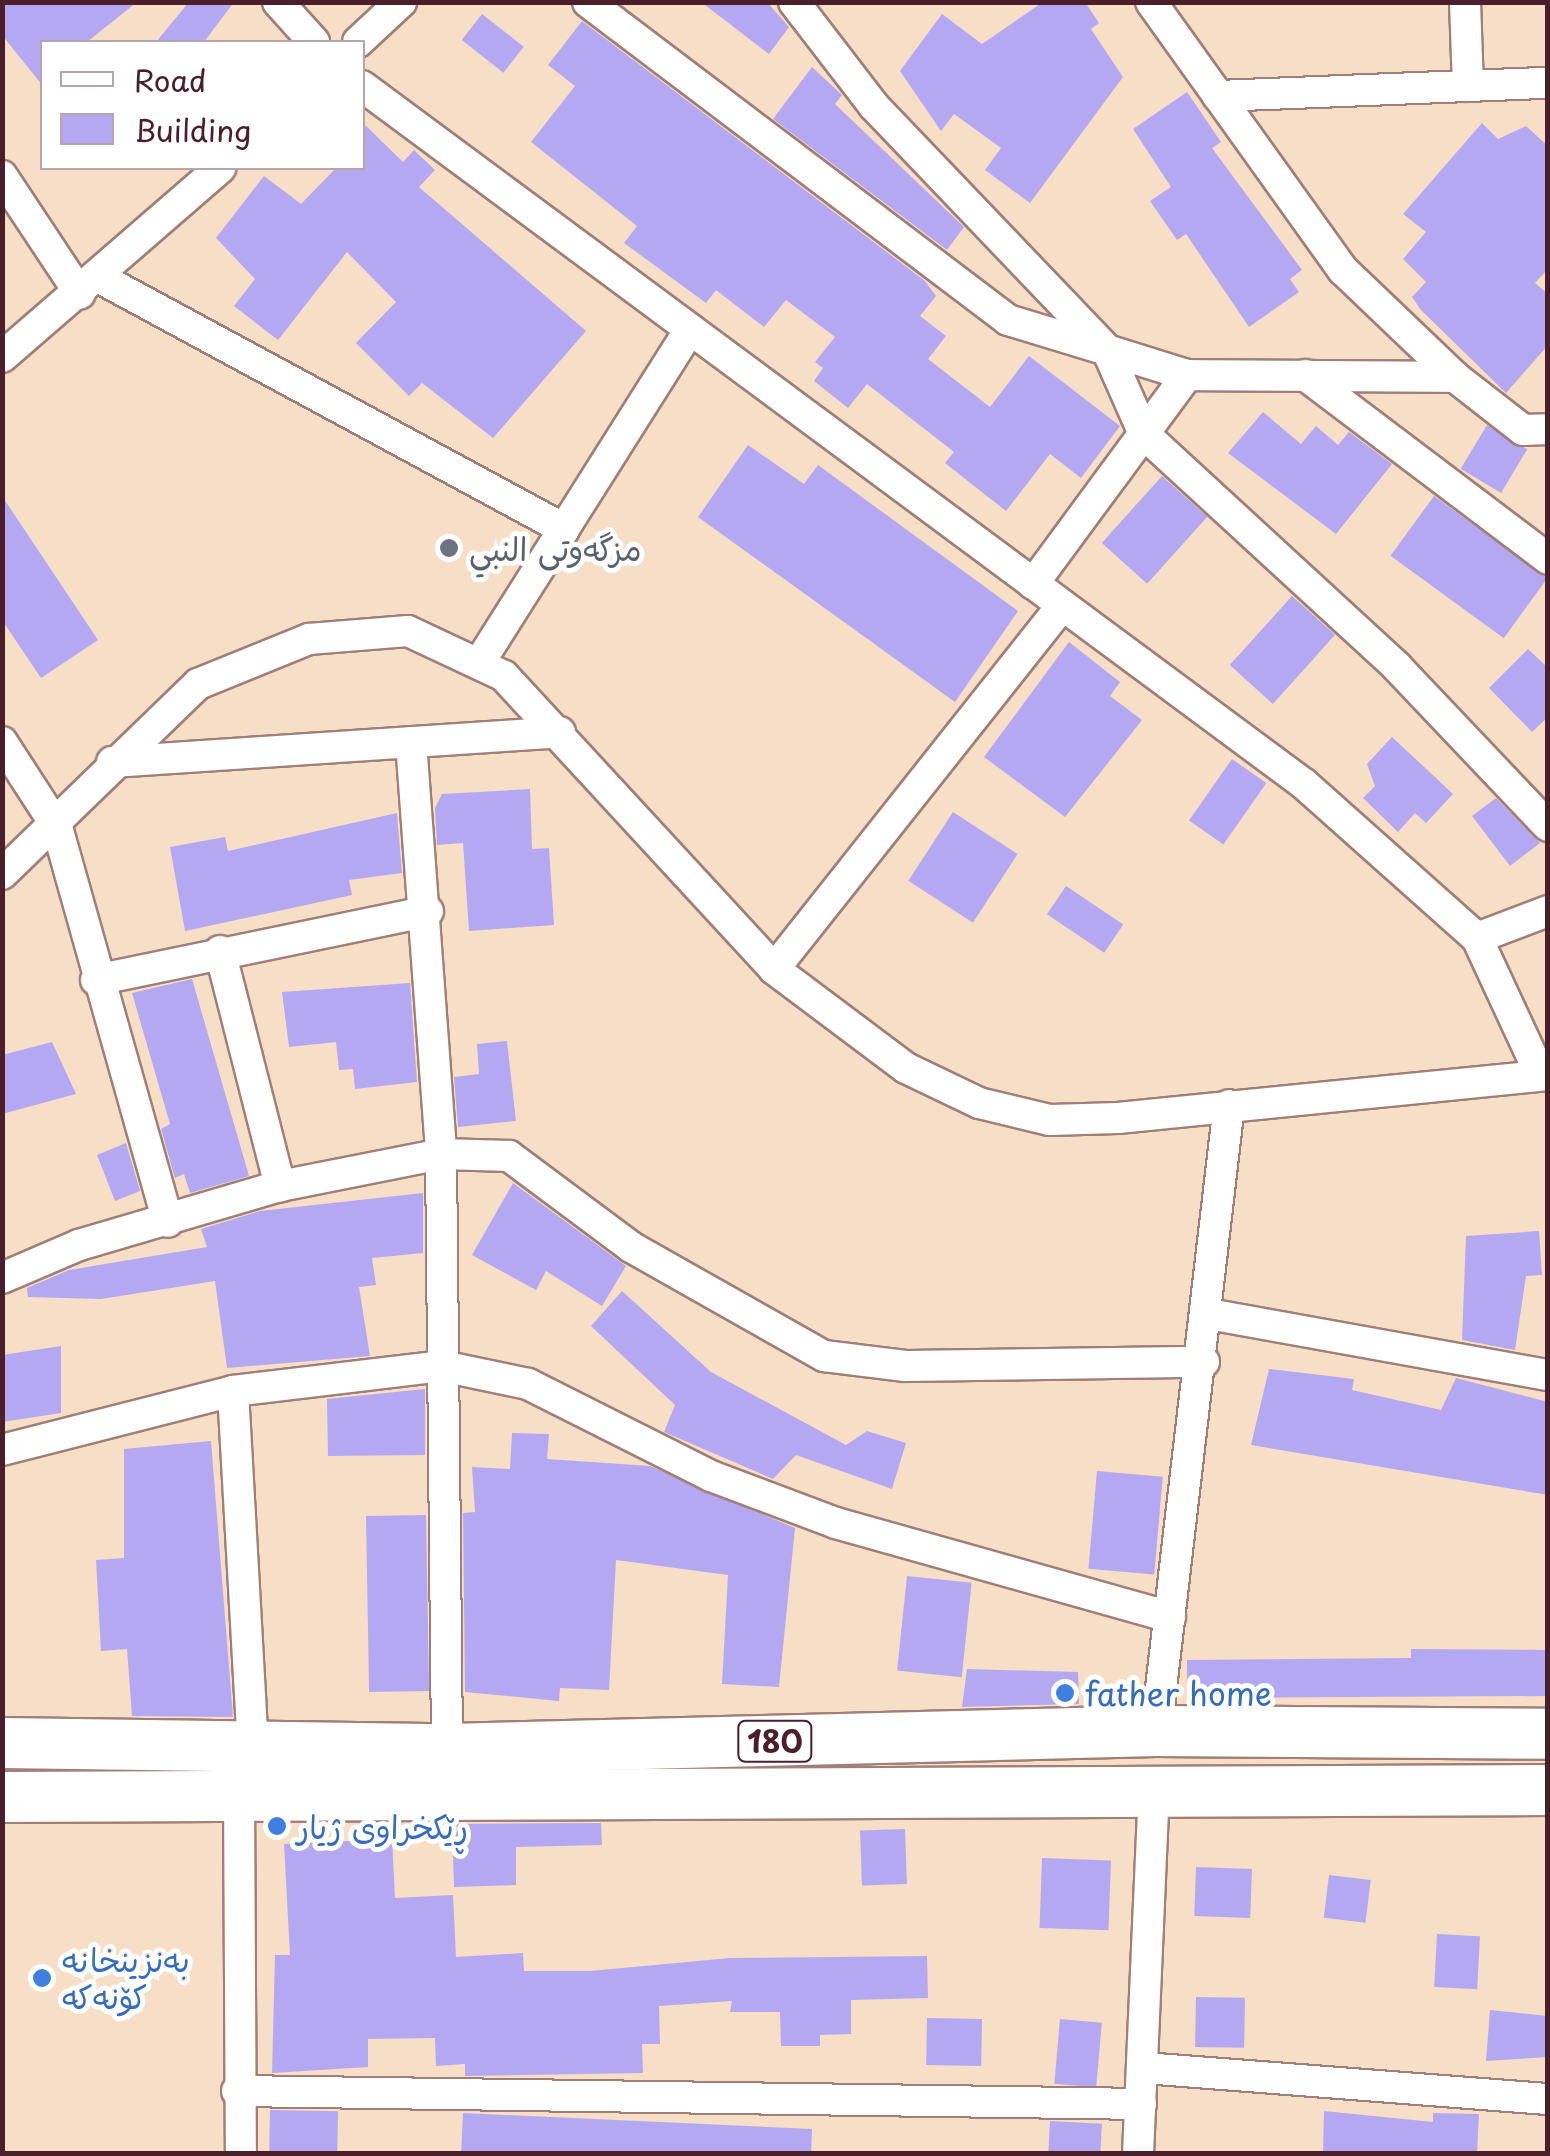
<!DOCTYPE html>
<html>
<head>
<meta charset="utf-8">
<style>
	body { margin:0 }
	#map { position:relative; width:1550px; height:2156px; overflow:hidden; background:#f6dfc6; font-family:"Playpen Sans","Playpen Sans Arabic",sans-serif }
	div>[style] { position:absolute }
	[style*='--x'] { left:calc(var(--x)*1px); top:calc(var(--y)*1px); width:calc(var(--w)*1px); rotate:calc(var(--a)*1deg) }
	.building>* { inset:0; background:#b5a8f2; transform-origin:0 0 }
	.roads { filter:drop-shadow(2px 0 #a07f78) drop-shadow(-2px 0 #a07f78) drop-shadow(0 2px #a07f78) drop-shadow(0 -2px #a07f78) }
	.minor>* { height:30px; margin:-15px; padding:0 15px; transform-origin:15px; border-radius:15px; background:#fff }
	.trunk>* { height:50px; margin:-25px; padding:0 25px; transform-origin:25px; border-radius:25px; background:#fff }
	.dots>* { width:28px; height:28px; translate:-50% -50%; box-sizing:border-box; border:5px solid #fff; border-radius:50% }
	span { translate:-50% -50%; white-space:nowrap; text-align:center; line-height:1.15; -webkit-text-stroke:10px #fff; paint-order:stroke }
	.shield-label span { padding:2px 8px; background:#fff; border:2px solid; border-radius:8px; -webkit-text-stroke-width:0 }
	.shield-label { font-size:30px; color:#4a1f2b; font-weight:700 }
	.worship-label { font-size:32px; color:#5b616d }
	.left { translate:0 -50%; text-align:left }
	.shop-label { font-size:32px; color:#366cbe }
	.frame { position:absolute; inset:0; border:5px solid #4a1f2b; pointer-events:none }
	.legend { position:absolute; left:40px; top:40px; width:325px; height:130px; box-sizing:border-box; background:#fff; border:2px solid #b7a5aa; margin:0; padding:12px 18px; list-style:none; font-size:30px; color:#4a1f2b }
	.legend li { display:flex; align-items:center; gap:20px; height:50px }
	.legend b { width:50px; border:2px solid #b7a5aa }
</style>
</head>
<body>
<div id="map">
	<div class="building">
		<i style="clip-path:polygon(2px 2px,137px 2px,87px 42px,42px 42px,42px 85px,2px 35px)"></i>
		<i style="clip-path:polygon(189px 2px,234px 2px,204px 42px,156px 42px)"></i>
		<i style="clip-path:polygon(701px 2px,767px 2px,789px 27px,769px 54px)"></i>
		<i style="clip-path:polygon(1043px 2px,1085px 2px,1099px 23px,1091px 29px,1123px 77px,1030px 203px,985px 170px,1001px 148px,954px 114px,941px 131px,900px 71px,942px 14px,982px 44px)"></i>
		<i style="left:482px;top:14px;width:53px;height:33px;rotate:38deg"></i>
		<i style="clip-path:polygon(582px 21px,925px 281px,936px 296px,920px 316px,946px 336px,928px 359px,990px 407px,1029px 356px,1120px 426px,1081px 478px,1050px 454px,1006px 511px,945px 463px,954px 452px,867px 384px,848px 408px,814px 381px,823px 368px,815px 362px,835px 337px,786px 300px,764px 327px,716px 290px,706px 303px,624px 243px,637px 226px,531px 142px,575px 86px,548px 65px)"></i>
		<i style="clip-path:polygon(812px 67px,842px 95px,835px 104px,964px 227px,947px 250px,773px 119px)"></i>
		<i style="clip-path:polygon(1187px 92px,1221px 142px,1212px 148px,1302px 270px,1290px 279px,1299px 292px,1249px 327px,1186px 234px,1177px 240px,1150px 201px,1171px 187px,1133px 129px)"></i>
		<i style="clip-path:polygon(362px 122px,403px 162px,414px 150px,435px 170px,419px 187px,586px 331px,493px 438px,422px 383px,409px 396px,356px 343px,396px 302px,347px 252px,278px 340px,234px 306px,255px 279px,216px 238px,264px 176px,301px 204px,336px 168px,362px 168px)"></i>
		<i style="clip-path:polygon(1482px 123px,1498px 139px,1526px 126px,1548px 146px,1548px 269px,1535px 283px,1548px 294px,1548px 345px,1506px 393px,1421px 310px,1412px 297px,1426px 282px,1403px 259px,1426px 232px,1403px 214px)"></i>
		<i style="clip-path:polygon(1263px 412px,1301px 444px,1316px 426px,1338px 445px,1349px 432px,1392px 464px,1336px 534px,1228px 453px)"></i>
		<i style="left:1487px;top:425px;width:47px;height:51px;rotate:31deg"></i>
		<i style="clip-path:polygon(748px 445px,804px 484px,818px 465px,1018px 611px,955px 702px,698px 517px)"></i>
		<i style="left:1162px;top:476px;width:61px;height:90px;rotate:42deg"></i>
		<i style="clip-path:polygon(2px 496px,98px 640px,41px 678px,2px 620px)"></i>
		<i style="left:1434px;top:496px;width:140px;height:74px;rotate:36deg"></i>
		<i style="left:1292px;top:596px;width:58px;height:93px;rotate:42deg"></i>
		<i style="clip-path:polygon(1069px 642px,1120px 682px,1110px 696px,1142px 720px,1065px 817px,984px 757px)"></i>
		<i style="clip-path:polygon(1528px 649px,1548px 668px,1548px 717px,1532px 732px,1489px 688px)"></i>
		<i style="clip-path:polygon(1392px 737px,1453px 794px,1426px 823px,1415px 813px,1398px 832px,1363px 798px,1375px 786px,1367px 764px)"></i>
		<i style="left:1232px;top:759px;width:42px;height:75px;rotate:35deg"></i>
		<i style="clip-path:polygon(530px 789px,532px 849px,549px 848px,554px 925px,469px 931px,463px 843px,437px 845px,435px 808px,442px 794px)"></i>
		<i style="clip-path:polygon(1496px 798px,1540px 843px,1510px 866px,1472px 816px)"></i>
		<i style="left:953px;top:812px;width:77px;height:82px;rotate:33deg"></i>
		<i style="clip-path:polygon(397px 813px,402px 873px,349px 880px,352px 895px,185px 931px,170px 847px,225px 837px,228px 851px)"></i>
		<i style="left:1066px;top:886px;width:69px;height:34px;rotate:34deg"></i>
		<i style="clip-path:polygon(192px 979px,249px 1176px,190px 1193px,184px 1174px,175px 1178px,161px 1129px,170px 1124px,132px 993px)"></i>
		<i style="clip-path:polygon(410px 983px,417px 1082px,355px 1089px,353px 1069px,339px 1070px,336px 1042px,289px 1047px,282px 992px)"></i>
		<i style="clip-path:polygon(507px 1041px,516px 1121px,458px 1127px,454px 1077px,479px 1074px,477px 1044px)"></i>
		<i style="clip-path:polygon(52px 1042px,76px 1094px,2px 1114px,2px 1055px)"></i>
		<i style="clip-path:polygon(126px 1143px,140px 1191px,115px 1201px,97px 1155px)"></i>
		<i style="clip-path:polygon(513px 1183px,626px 1266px,602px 1306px,546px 1271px,536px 1290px,472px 1255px)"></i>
		<i style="clip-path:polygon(423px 1193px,423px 1253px,372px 1258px,376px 1285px,359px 1287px,370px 1356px,227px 1368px,215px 1281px,101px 1299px,28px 1297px,27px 1288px,69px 1270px,207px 1247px,201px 1229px,260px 1211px)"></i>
		<i style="clip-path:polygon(1539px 1231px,1542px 1275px,1526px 1276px,1515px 1350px,1462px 1340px,1466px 1236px)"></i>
		<i style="clip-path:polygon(622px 1291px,711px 1372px,846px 1445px,867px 1431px,906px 1443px,892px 1489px,796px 1455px,773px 1479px,664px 1432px,675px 1405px,591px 1326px)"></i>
		<i style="clip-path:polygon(61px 1346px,61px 1413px,2px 1422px,2px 1355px)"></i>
		<i style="clip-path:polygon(1269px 1369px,1354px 1379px,1352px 1390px,1441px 1410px,1456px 1378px,1548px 1402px,1548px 1495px,1251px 1445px)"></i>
		<i style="clip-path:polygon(425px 1389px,425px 1455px,328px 1456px,327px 1399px)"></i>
		<i style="clip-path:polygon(512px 1433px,549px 1434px,547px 1459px,650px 1466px,795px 1528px,779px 1687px,722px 1684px,728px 1575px,616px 1560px,609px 1690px,560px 1688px,559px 1701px,465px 1692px,463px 1513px,475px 1512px,472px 1467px,510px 1469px)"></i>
		<i style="clip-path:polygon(211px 1441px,233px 1717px,132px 1716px,127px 1649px,101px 1651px,96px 1560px,124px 1558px,124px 1449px)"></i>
		<i style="left:1097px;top:1471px;width:66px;height:98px;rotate:5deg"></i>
		<i style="left:426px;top:1515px;width:176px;height:60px;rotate:89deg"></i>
		<i style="left:907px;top:1576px;width:65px;height:95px;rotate:6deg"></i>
		<i style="clip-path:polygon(1411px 1649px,1548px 1650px,1548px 1696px,1187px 1698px,1187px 1660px,1411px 1658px)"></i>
		<i style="clip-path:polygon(967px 1669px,1078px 1672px,1079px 1704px,962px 1707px)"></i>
		<i style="clip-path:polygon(601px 1823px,602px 1845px,516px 1847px,516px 1885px,454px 1887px,452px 1824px)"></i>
		<i style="left:905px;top:1829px;width:55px;height:45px;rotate:88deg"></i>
		<i style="clip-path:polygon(392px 1839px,395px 1898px,453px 1895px,456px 1957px,523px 1953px,524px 1971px,590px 1971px,730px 1958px,927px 1956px,928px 1998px,851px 2000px,851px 2034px,820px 2035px,820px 2046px,781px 2046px,780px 2012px,730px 2012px,732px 2001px,659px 2006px,660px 2044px,642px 2044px,643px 2073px,465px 2076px,465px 2064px,436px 2066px,435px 2038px,368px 2039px,368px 2067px,272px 2073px,275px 1955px,290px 1955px,284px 1844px)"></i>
		<i style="left:1042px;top:1858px;width:69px;height:70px;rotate:2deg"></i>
		<i style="left:1196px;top:1867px;width:56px;height:49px;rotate:2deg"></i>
		<i style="left:1329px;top:1875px;width:42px;height:43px;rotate:7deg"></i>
		<i style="left:1437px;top:1934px;width:43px;height:53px;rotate:3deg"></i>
		<i style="left:1196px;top:1997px;width:49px;height:50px;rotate:1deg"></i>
		<i style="clip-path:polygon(1490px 2010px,1548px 2016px,1548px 2057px,1486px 2061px)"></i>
		<i style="left:927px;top:2018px;width:55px;height:47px;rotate:1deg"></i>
		<i style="left:1060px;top:2019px;width:42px;height:65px;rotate:5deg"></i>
		<i style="left:270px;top:2110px;width:68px;height:44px;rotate:1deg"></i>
		<i style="clip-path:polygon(1324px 2111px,1433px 2122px,1433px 2113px,1479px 2114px,1477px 2154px,1323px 2154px)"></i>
		<i style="clip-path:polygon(463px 2113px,812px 2129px,811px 2154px,461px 2154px)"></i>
		<i style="left:1050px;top:2121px;width:52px;height:33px;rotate:3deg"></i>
	</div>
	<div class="roads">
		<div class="minor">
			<i style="--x:278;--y:2;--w:54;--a:48"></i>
			<i style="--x:588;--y:2;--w:527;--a:37.13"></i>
			<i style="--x:1008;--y:320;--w:103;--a:16.9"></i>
			<i style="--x:1107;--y:350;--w:92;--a:66.2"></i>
			<i style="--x:1144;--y:434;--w:344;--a:42.6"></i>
			<i style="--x:1397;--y:667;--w:219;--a:46.5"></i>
			<i style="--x:794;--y:2;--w:131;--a:52.4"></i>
			<i style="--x:874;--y:106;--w:337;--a:46.3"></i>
			<i style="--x:1107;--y:350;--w:84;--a:17.4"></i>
			<i style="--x:1187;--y:375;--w:268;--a:0.4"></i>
			<i style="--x:1455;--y:377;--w:86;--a:37.9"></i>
			<i style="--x:1523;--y:430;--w:25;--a:-2"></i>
			<i style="--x:1151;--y:2;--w:330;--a:54.4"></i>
			<i style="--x:1343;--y:270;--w:155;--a:43.7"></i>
			<i style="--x:1465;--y:2;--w:84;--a:88"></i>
			<i style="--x:358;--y:42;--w:59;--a:-42.9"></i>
			<i style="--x:362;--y:86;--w:1172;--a:36.54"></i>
			<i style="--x:1304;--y:784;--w:232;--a:41.7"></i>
			<i style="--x:1477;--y:938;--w:150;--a:65.1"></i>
			<i style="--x:1218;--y:96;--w:330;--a:-2.3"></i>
			<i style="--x:2;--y:176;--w:141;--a:56.5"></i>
			<i style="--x:98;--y:277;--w:530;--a:28.4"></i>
			<i style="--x:2;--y:357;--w:289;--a:-40.9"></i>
			<i style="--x:1305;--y:375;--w:305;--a:37.1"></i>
			<i style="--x:1033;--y:584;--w:260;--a:-53.6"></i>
			<i style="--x:481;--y:660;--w:391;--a:-57.7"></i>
			<i style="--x:2;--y:742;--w:101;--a:57.1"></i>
			<i style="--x:57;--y:827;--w:410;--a:74.3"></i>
			<i style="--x:411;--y:742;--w:413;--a:85.8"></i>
			<i style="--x:441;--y:1154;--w:595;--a:89.42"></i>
			<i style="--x:112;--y:762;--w:449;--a:-3.8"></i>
			<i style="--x:2;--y:874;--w:273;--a:-44.1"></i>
			<i style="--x:198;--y:684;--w:120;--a:-22.1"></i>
			<i style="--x:309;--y:639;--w:99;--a:-4.6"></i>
			<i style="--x:408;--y:631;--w:106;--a:25.1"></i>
			<i style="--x:504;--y:676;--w:398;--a:47.3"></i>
			<i style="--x:774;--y:969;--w:165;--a:36.9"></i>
			<i style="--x:906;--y:1068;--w:81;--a:25.6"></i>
			<i style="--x:979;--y:1103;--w:73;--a:13.5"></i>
			<i style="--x:1050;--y:1120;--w:68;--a:-1.7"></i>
			<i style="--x:1118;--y:1118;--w:432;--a:-5.7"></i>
			<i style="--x:1477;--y:938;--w:76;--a:-20.8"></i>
			<i style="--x:220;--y:951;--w:243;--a:75.7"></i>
			<i style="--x:774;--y:969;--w:464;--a:-51.6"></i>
			<i style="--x:96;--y:980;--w:339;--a:-11.7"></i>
			<i style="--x:2;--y:1278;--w:84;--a:-23.2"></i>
			<i style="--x:79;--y:1245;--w:209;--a:-16.4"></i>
			<i style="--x:280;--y:1186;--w:164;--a:-11.2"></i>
			<i style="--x:441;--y:1154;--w:68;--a:1.7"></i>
			<i style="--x:509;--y:1156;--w:152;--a:36.7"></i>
			<i style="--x:631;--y:1247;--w:222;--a:29.5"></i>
			<i style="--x:824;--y:1356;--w:82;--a:7"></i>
			<i style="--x:905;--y:1366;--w:299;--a:-0.8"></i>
			<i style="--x:1208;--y:1314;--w:345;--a:10.2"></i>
			<i style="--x:233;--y:1391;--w:356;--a:86.8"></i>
			<i style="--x:2;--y:1450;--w:238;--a:-14.3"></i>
			<i style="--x:233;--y:1391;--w:210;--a:-6.8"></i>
			<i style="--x:442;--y:1366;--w:88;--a:11.8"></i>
			<i style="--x:528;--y:1384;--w:205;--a:26.7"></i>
			<i style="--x:711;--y:1476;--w:134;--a:20.6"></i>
			<i style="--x:836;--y:1523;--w:347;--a:15.7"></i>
			<i style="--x:1156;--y:1731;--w:630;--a:-83.35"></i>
			<i style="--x:239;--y:1792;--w:362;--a:89.7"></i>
			<i style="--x:1144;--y:2068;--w:405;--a:4.4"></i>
			<i style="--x:237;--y:2091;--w:904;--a:0.82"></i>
			<i style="--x:1138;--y:2154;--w:360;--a:-87.5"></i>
		</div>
		<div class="trunk">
			<i style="--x:2;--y:1743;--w:445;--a:0.8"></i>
			<i style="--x:447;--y:1749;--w:709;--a:-1.45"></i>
			<i style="--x:1156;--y:1731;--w:392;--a:0.4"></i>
			<i style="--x:2;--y:1797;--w:1546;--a:-0.26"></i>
		</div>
	</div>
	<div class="dots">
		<i style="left:449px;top:548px;background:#6b7280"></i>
		<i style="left:1065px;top:1693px;background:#3f7fe0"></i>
		<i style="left:277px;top:1826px;background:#3f7fe0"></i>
		<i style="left:42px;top:1978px;background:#3f7fe0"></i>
	</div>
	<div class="shield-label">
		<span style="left:775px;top:1741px">180</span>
	</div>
	<div class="worship-label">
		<span class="left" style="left:469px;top:548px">مزگەوتی النبي</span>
	</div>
	<div class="shop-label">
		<span class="left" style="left:1085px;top:1693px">father home</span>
		<span class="left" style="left:297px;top:1826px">ڕێکخراوی ژیار</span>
		<span class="left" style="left:62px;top:1978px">بەنزینخانە<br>کۆنەکە</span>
	</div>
	<div class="frame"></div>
	<ul class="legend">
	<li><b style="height:12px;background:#fff"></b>Road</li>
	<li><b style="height:28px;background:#b5a8f2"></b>Building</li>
	</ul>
</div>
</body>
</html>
